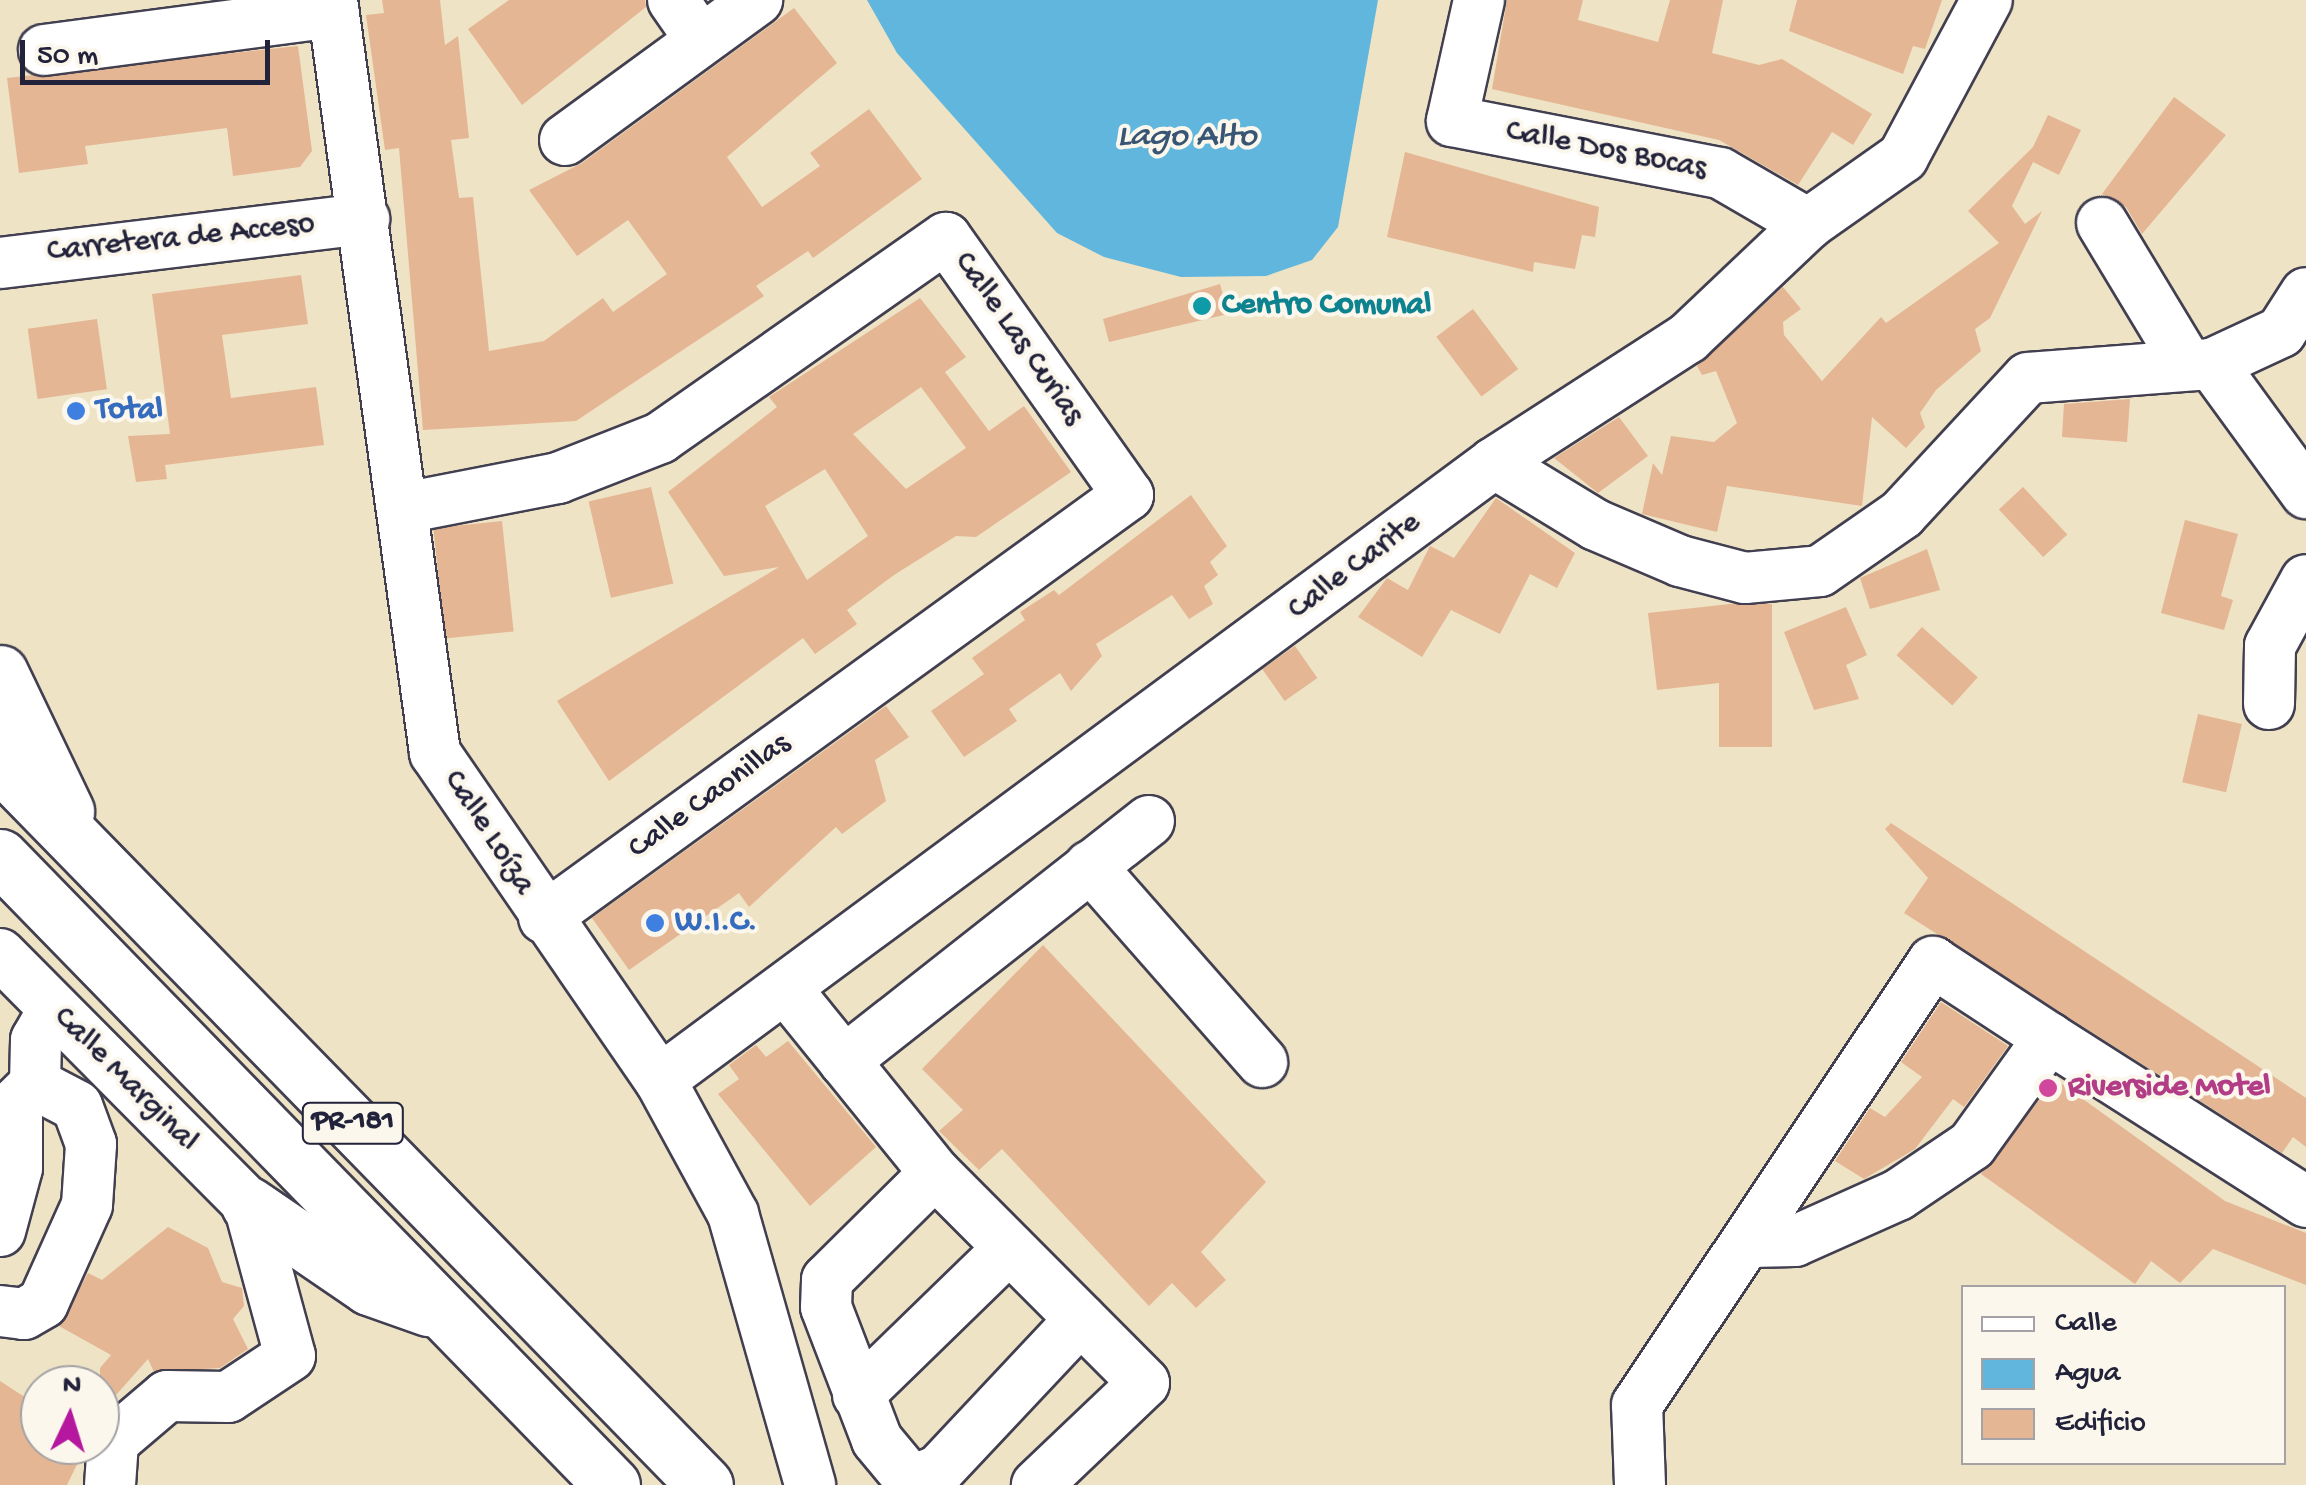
<!DOCTYPE html>
<html>
<head>
<meta charset="utf-8">
<style>
	body { margin:0 }
	#map { position:relative; width:2306px; height:1485px; overflow:hidden; background:#eee3c5; font-family:"Gochi Hand",sans-serif }
	div>[style] { position:absolute }
	[style*='--x'] { left:calc(var(--x)*1px); top:calc(var(--y)*1px); width:calc(var(--w)*1px); rotate:calc(var(--a)*1deg) }
	.water>* { inset:0; background:#60b6dd }
	.building>* { inset:0; background:#e4b694; transform-origin:0 0 }
	.roads { filter:drop-shadow(2px 0 #413f50) drop-shadow(-2px 0 #413f50) drop-shadow(0 2px #413f50) drop-shadow(0 -2px #413f50) }
	.minor>* { height:50px; margin:-25px; padding:0 25px; transform-origin:25px; border-radius:25px; background:#fff }
	.major>* { height:55px; margin:-27.5px; padding:0 27.5px; transform-origin:27.5px; border-radius:27.5px; background:#fff }
	.dots>* { width:28px; height:28px; translate:-50% -50%; box-sizing:border-box; border:5px solid #fbf7ec; border-radius:50% }
	span { translate:-50% -50%; white-space:nowrap; text-align:center; line-height:1.15; -webkit-text-stroke:8px #fbf7ec; paint-order:stroke }
	.shield-label span { padding:2px 8px; background:#fbf7ec; border:2px solid; border-radius:8px; -webkit-text-stroke-width:0 }
	.shield-label { font-size:30px; color:#22223b; font-weight:700 }
	.street-label { font-size:32px; color:#22223b }
	.culture-label { font-size:32px; color:#0d838f; font-weight:700 }
	.left { translate:0 -50%; text-align:left }
	.shop-label { font-size:32px; color:#366cbe; font-weight:700 }
	.hotel-label { font-size:32px; color:#b23c85; font-weight:700 }
	.water-label { font-size:35px; color:#385674; font-style:italic }
	.legend { position:absolute; left:1961px; top:1285px; width:325px; height:180px; box-sizing:border-box; background:#fbf7ec; border:2px solid #a4a2a5; margin:0; padding:12px 18px; list-style:none; font-size:30px; color:#22223b }
	.legend li { display:flex; align-items:center; gap:20px; height:50px }
	.legend b { width:50px; border:2px solid #a4a2a5 }
	.north { position:absolute; left:20px; top:1365px; width:100px; height:100px; box-sizing:border-box; background:#fbf7ec; border:2px solid #a4a2a5; border-radius:50%; rotate:4deg; font-size:28px; font-weight:700; line-height:40px; text-align:center; color:#22223b }
	.north::after { content:''; display:block; margin:auto; width:35px; height:45px; background:#b5179e; clip-path:polygon(50% 0,100% 100%,50% 72%,0 100%) }
	.scale { position:absolute; left:20px; top:40px; width:250px; height:45px; box-sizing:border-box; border:5px solid #22223b; border-top:0; padding-left:12px; font-size:30px; line-height:35px; white-space:nowrap; color:#22223b; -webkit-text-stroke:8px #fbf7ec; paint-order:stroke }
</style>
</head>
<body>
<div id="map">
	<div class="water">
		<i style="clip-path:polygon(867px 0,1378px 0,1338px 227px,1312px 260px,1266px 276px,1181px 277px,1104px 257px,1057px 233px,897px 53px)"></i>
	</div>
	<div class="building">
		<i style="clip-path:polygon(382px 0,440px 0,445px 45px,458px 36px,469px 138px,451px 140px,459px 198px,473px 197px,489px 351px,544px 341px,603px 298px,613px 312px,667px 274px,628px 220px,577px 256px,529px 190px,582px 163px,794px 8px,837px 63px,727px 157px,762px 207px,820px 166px,810px 153px,869px 109px,922px 179px,813px 258px,808px 251px,756px 286px,764px 296px,576px 421px,423px 430px,399px 148px,385px 150px,366px 15px,384px 13px)"></i>
		<i style="clip-path:polygon(509px 0,645px 0,646px 7px,522px 105px,468px 29px)"></i>
		<i style="clip-path:polygon(1507px 0,1583px 0,1578px 20px,1658px 42px,1670px 0,1723px 0,1712px 53px,1759px 65px,1782px 59px,1872px 114px,1853px 145px,1832px 132px,1798px 185px,1719px 140px,1492px 89px)"></i>
		<i style="clip-path:polygon(1797px 0,1942px 0,1925px 49px,1913px 46px,1903px 74px,1789px 31px)"></i>
		<i style="clip-path:polygon(298px 46px,312px 151px,300px 167px,233px 176px,227px 128px,85px 146px,88px 164px,19px 173px,7px 78px)"></i>
		<i style="clip-path:polygon(2174px 97px,2226px 135px,2142px 234px,2126px 207px,2102px 194px)"></i>
		<i style="clip-path:polygon(2048px 115px,2081px 130px,2059px 175px,2033px 162px,2012px 206px,2025px 224px,2042px 211px,1990px 318px,1975px 329px,1981px 351px,1936px 390px,1920px 413px,1925px 427px,1906px 448px,1872px 417px,1862px 506px,1727px 486px,1717px 532px,1642px 514px,1653px 463px,1662px 475px,1671px 436px,1714px 442px,1737px 423px,1716px 371px,1702px 375px,1697px 366px,1783px 287px,1801px 309px,1783px 322px,1784px 335px,1822px 381px,1881px 317px,1886px 323px,1999px 243px,1968px 211px,2033px 147px)"></i>
		<i style="clip-path:polygon(1405px 152px,1599px 207px,1595px 237px,1582px 235px,1575px 269px,1534px 262px,1533px 272px,1387px 237px)"></i>
		<i style="clip-path:polygon(301px 275px,308px 324px,222px 335px,231px 398px,316px 387px,324px 445px,165px 465px,167px 479px,136px 482px,128px 436px,170px 434px,152px 294px)"></i>
		<i style="clip-path:polygon(1220px 284px,1228px 314px,1109px 342px,1103px 319px)"></i>
		<i style="clip-path:polygon(evenodd,920px 298px,966px 357px,945px 372px,989px 431px,1024px 406px,1071px 472px,976px 537px,956px 536px,894px 575px,847px 610px,857px 624px,815px 654px,803px 638px,609px 781px,557px 701px,779px 567px,724px 576px,668px 492px,777px 407px,769px 397px,920px 298px,921px 387px,966px 448px,906px 489px,853px 434px,921px 387px,920px 298px,825px 469px,868px 536px,807px 580px,765px 506px,825px 469px)"></i>
		<i style="left:1473px;top:309px;width:75px;height:46px;rotate:53deg"></i>
		<i style="left:97px;top:319px;width:71px;height:70px;rotate:82deg"></i>
		<i style="clip-path:polygon(2130px 399px,2127px 442px,2062px 437px,2064px 404px)"></i>
		<i style="clip-path:polygon(1619px 417px,1648px 456px,1598px 493px,1554px 458px)"></i>
		<i style="left:651px;top:487px;width:99px;height:64px;rotate:77deg"></i>
		<i style="left:2023px;top:487px;width:65px;height:33px;rotate:47deg"></i>
		<i style="clip-path:polygon(1191px 495px,1227px 546px,1210px 562px,1218px 575px,1204px 586px,1213px 604px,1189px 619px,1172px 595px,1096px 644px,1102px 656px,1071px 691px,1060px 673px,1009px 709px,1017px 721px,964px 757px,931px 711px,984px 674px,972px 658px,1025px 620px,1020px 612px,1054px 590px,1059px 595px)"></i>
		<i style="clip-path:polygon(1496px 498px,1575px 553px,1557px 588px,1530px 574px,1500px 634px,1451px 610px,1422px 657px,1358px 617px,1387px 578px,1408px 590px,1430px 546px,1454px 558px)"></i>
		<i style="clip-path:polygon(2185px 520px,2238px 534px,2221px 596px,2233px 600px,2224px 630px,2161px 613px)"></i>
		<i style="left:502px;top:521px;width:111px;height:69px;rotate:84deg"></i>
		<i style="clip-path:polygon(1927px 549px,1940px 590px,1870px 609px,1860px 578px)"></i>
		<i style="clip-path:polygon(1730px 604px,1772px 604px,1772px 747px,1719px 747px,1719px 683px,1657px 690px,1648px 613px)"></i>
		<i style="clip-path:polygon(1846px 607px,1867px 655px,1846px 665px,1859px 699px,1814px 710px,1784px 632px)"></i>
		<i style="left:1922px;top:627px;width:75px;height:38px;rotate:42deg"></i>
		<i style="left:1295px;top:646px;width:39px;height:40px;rotate:55deg"></i>
		<i style="clip-path:polygon(886px 706px,909px 737px,875px 760px,886px 801px,842px 834px,836px 827px,749px 907px,739px 893px,629px 970px,592px 918px)"></i>
		<i style="left:2198px;top:714px;width:45px;height:70px;rotate:13deg"></i>
		<i style="clip-path:polygon(1891px 823px,2306px 1098px,2306px 1147px,2293px 1137px,2282px 1153px,1904px 913px,1928px 878px,1885px 829px)"></i>
		<i style="clip-path:polygon(1043px 945px,1266px 1182px,1201px 1252px,1226px 1280px,1196px 1308px,1172px 1283px,1149px 1306px,1002px 1149px,979px 1170px,939px 1131px,963px 1110px,922px 1069px)"></i>
		<i style="clip-path:polygon(1941px 1002px,2008px 1046px,1964px 1107px,1953px 1099px,1915px 1149px,1864px 1179px,1835px 1161px,1870px 1108px,1885px 1117px,1922px 1077px,1901px 1062px)"></i>
		<i style="clip-path:polygon(788px 1041px,876px 1147px,810px 1206px,718px 1094px,739px 1079px,729px 1065px,756px 1045px,766px 1057px)"></i>
		<i style="clip-path:polygon(2055px 1079px,2225px 1201px,2306px 1233px,2306px 1285px,2213px 1249px,2180px 1283px,2151px 1261px,2135px 1284px,1981px 1174px)"></i>
		<i style="clip-path:polygon(168px 1227px,208px 1248px,222px 1282px,242px 1288px,244px 1306px,233px 1319px,248px 1349px,220px 1368px,154px 1372px,148px 1359px,100px 1413px,100px 1368px,111px 1355px,59px 1326px,88px 1273px,102px 1280px)"></i>
		<i style="clip-path:polygon(0 1381px,40px 1407px,40px 1445px,83px 1452px,67px 1485px,0 1485px)"></i>
	</div>
	<div class="roads">
		<div class="minor">
			<i style="--x:332;--y:0;--w:760;--a:82.21"></i>
			<i style="--x:435;--y:753;--w:397;--a:55.5"></i>
			<i style="--x:660;--y:1080;--w:153;--a:61.4"></i>
			<i style="--x:733;--y:1214;--w:282;--a:74.1"></i>
			<i style="--x:673;--y:0;--w:47;--a:55.3"></i>
			<i style="--x:1479;--y:0;--w:124;--a:102.6"></i>
			<i style="--x:1452;--y:121;--w:273;--a:11"></i>
			<i style="--x:1720;--y:173;--w:102;--a:30.1"></i>
			<i style="--x:44;--y:50;--w:292;--a:-7.5"></i>
			<i style="--x:565;--y:140;--w:238;--a:-36.1"></i>
			<i style="--x:2102;--y:223;--w:162;--a:58.9"></i>
			<i style="--x:0;--y:263;--w:367;--a:-6.9"></i>
			<i style="--x:2212;--y:364;--w:160;--a:53.9"></i>
			<i style="--x:1494;--y:463;--w:119;--a:31.3"></i>
			<i style="--x:1596;--y:525;--w:91;--a:23.2"></i>
			<i style="--x:1680;--y:561;--w:67;--a:14.7"></i>
			<i style="--x:1745;--y:578;--w:75;--a:-5.3"></i>
			<i style="--x:1820;--y:571;--w:100;--a:-34.8"></i>
			<i style="--x:1902;--y:514;--w:185;--a:-47.2"></i>
			<i style="--x:2028;--y:378;--w:185;--a:-4.4"></i>
			<i style="--x:2212;--y:364;--w:76;--a:-24.9"></i>
			<i style="--x:2281;--y:332;--w:46;--a:-57.3"></i>
			<i style="--x:404;--y:508;--w:157;--a:-11"></i>
			<i style="--x:558;--y:478;--w:110;--a:-21.4"></i>
			<i style="--x:660;--y:438;--w:349;--a:-35"></i>
			<i style="--x:946;--y:238;--w:315;--a:54.7"></i>
			<i style="--x:1128;--y:495;--w:721;--a:144.08"></i>
			<i style="--x:2269;--y:704;--w:58;--a:-89"></i>
			<i style="--x:2270;--y:646;--w:75;--a:-61.4"></i>
			<i style="--x:1090;--y:866;--w:261;--a:48.7"></i>
			<i style="--x:0;--y:954;--w:354;--a:45.2"></i>
			<i style="--x:249;--y:1205;--w:156;--a:74.8"></i>
			<i style="--x:290;--y:1356;--w:74;--a:146.5"></i>
			<i style="--x:228;--y:1397;--w:61;--a:-179.1"></i>
			<i style="--x:167;--y:1396;--w:71;--a:139.6"></i>
			<i style="--x:113;--y:1442;--w:43;--a:94"></i>
			<i style="--x:786;--y:989;--w:237;--a:51"></i>
			<i style="--x:935;--y:1173;--w:296;--a:45.1"></i>
			<i style="--x:1144;--y:1383;--w:148;--a:136.4"></i>
			<i style="--x:844;--y:1061;--w:388;--a:-38.2"></i>
			<i style="--x:660;--y:1080;--w:1037;--a:-36.49"></i>
			<i style="--x:1494;--y:463;--w:231;--a:-32.8"></i>
			<i style="--x:1688;--y:338;--w:166;--a:-43.5"></i>
			<i style="--x:1808;--y:224;--w:116;--a:-35.2"></i>
			<i style="--x:1903;--y:157;--w:178;--a:-61.9"></i>
			<i style="--x:935;--y:1173;--w:152;--a:135.3"></i>
			<i style="--x:827;--y:1280;--w:27;--a:92"></i>
			<i style="--x:826;--y:1307;--w:142;--a:69"></i>
			<i style="--x:877;--y:1440;--w:53;--a:50.3"></i>
			<i style="--x:911;--y:1481;--w:30;--a:-21"></i>
			<i style="--x:939;--y:1470;--w:207;--a:-46.8"></i>
			<i style="--x:0;--y:1231;--w:65;--a:-74.9"></i>
			<i style="--x:17;--y:1168;--w:66;--a:-90"></i>
			<i style="--x:17;--y:1102;--w:25;--a:-45"></i>
			<i style="--x:35;--y:1084;--w:44;--a:-88.7"></i>
			<i style="--x:36;--y:1040;--w:36;--a:-60"></i>
			<i style="--x:1751;--y:1242;--w:44;--a:-1.3"></i>
			<i style="--x:1795;--y:1241;--w:113;--a:-24.1"></i>
			<i style="--x:1898;--y:1195;--w:89;--a:-34"></i>
			<i style="--x:1972;--y:1145;--w:132;--a:-54.3"></i>
			<i style="--x:2049;--y:1038;--w:305;--a:32.5"></i>
			<i style="--x:0;--y:1311;--w:24;--a:7"></i>
			<i style="--x:24;--y:1314;--w:22;--a:-30"></i>
			<i style="--x:43;--y:1303;--w:107;--a:-65.8"></i>
			<i style="--x:87;--y:1205;--w:61;--a:-86.2"></i>
			<i style="--x:91;--y:1144;--w:40;--a:-110.2"></i>
			<i style="--x:77;--y:1106;--w:47;--a:-152.4"></i>
			<i style="--x:858;--y:1395;--w:211;--a:-44.2"></i>
			<i style="--x:1640;--y:1485;--w:80;--a:-92.1"></i>
			<i style="--x:1637;--y:1405;--w:533;--a:-56.25"></i>
			<i style="--x:1933;--y:962;--w:139;--a:33.2"></i>
		</div>
		<div class="major">
			<i style="--x:0;--y:673;--w:153;--a:64.4"></i>
			<i style="--x:0;--y:763;--w:1009;--a:45.68"></i>
			<i style="--x:0;--y:857;--w:877;--a:45.74"></i>
			<i style="--x:249;--y:1205;--w:145;--a:34.3"></i>
			<i style="--x:369;--y:1287;--w:63;--a:19.6"></i>
		</div>
	</div>
	<div class="dots">
		<i style="left:1202px;top:306px;background:#0f9aa8"></i>
		<i style="left:76px;top:411px;background:#3f7fe0"></i>
		<i style="left:655px;top:923px;background:#3f7fe0"></i>
		<i style="left:2048px;top:1088px;background:#d1479c"></i>
	</div>
	<div class="shield-label">
		<span style="left:353px;top:1123px">PR-181</span>
	</div>
	<div class="street-label">
		<span style="left:1606px;top:151px;rotate:11deg">Calle Dos Bocas</span>
		<span style="left:181px;top:239px;rotate:-6deg">Carretera de Acceso</span>
		<span style="left:1018px;top:339px;rotate:55deg">Calle Las Curias</span>
		<span style="left:1355px;top:567px;rotate:-37deg">Calle Carite</span>
		<span style="left:710px;top:797px;rotate:-36deg">Calle Caonillas</span>
		<span style="left:488px;top:833px;rotate:57deg">Calle Loíza</span>
		<span style="left:125px;top:1080px;rotate:45deg">Calle Marginal</span>
	</div>
	<div class="culture-label">
		<span class="left" style="left:1222px;top:306px">Centro Comunal</span>
	</div>
	<div class="shop-label">
		<span class="left" style="left:96px;top:411px">Total</span>
		<span class="left" style="left:675px;top:923px">W.I.C.</span>
	</div>
	<div class="hotel-label">
		<span class="left" style="left:2068px;top:1088px">Riverside Motel</span>
	</div>
	<div class="water-label">
		<span style="left:1187px;top:138px">Lago Alto</span>
	</div>
	<ul class="legend">
	<li><b style="height:12px;background:#fff"></b>Calle</li>
	<li><b style="height:28px;background:#60b6dd"></b>Agua</li>
	<li><b style="height:28px;background:#e4b694"></b>Edificio</li>
	</ul>
	<div class="north">N</div>
	<div class="scale">50 m</div>
</div>
</body>
</html>
